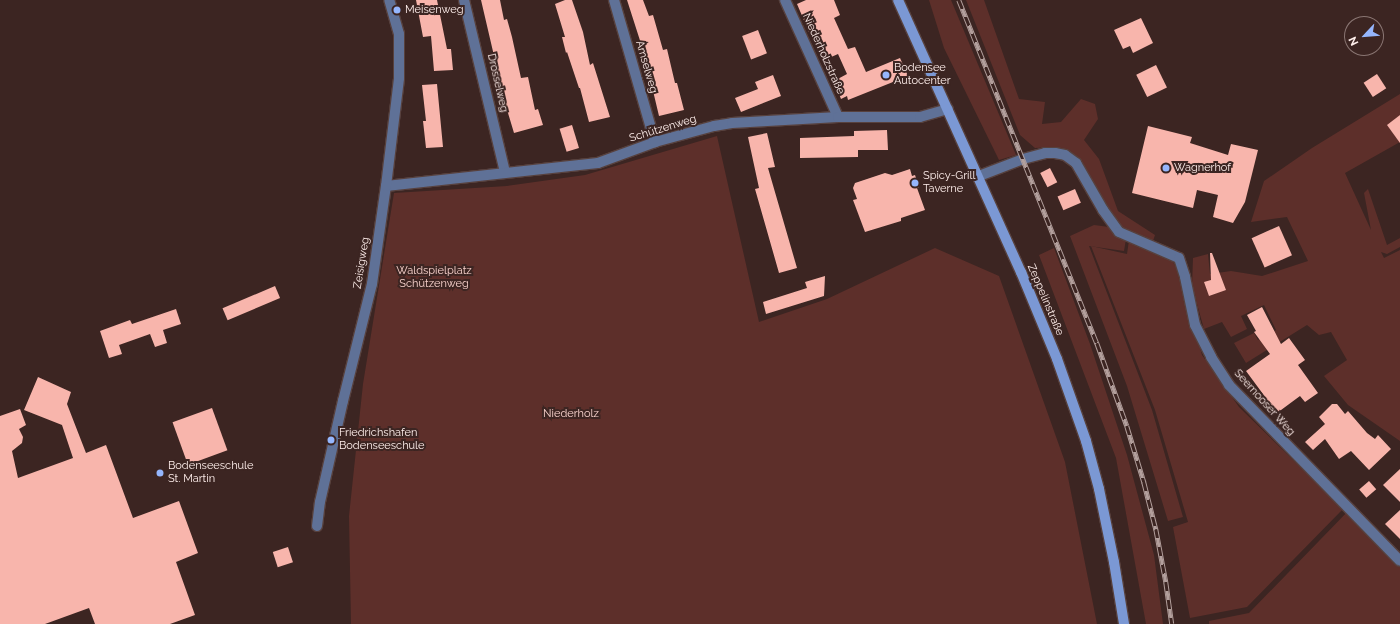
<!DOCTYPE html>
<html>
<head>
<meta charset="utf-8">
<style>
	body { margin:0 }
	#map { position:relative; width:1400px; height:624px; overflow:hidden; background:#3c2522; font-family:Raleway,sans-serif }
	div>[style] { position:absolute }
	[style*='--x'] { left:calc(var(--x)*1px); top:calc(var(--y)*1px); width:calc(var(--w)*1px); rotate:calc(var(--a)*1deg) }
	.green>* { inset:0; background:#5d2f2a }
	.building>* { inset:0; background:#f8b5ac; transform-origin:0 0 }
	.roads { filter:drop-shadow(1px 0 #57413e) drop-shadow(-1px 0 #57413e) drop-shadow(0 1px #57413e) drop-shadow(0 -1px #57413e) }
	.minor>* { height:10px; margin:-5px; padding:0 5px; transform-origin:5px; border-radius:5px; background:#5f7197 }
	.secondary>* { height:10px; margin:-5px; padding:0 5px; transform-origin:5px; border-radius:5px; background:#7b98d4 }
	.rail>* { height:4.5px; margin-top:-2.25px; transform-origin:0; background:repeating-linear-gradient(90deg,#3c2522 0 9px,#b3a09d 0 18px); box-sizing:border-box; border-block:1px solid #b3a09d }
	.dots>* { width:11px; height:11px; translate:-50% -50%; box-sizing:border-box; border:2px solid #3c2522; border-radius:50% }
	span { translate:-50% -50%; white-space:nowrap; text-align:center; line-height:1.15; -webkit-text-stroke:4px #3c2522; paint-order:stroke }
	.poi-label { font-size:11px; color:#ffefec }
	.left { translate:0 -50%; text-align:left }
	.street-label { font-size:11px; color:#ffefec }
	.park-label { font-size:11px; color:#f9d3cd }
	.north { position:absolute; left:1344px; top:16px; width:40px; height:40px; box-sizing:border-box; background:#3c2522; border:1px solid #8a7673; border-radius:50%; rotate:244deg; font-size:11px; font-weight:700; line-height:16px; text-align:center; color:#ffefec }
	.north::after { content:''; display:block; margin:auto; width:14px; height:18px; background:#95b6fd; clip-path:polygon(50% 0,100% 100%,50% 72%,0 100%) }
</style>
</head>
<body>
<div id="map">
	<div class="green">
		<i style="clip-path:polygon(929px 0,951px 0,1016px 155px,999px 160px,944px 48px)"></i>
		<i style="clip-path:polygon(966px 0,984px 0,1019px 99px,1045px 102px,1042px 124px,1061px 122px,1081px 99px,1095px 104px,1098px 119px,1084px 140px,1099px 159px,1118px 211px,1155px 235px,1153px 241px,1126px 232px,1116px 222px,1078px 158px,1056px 147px,1035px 148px,1020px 135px)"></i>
		<i style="clip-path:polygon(1400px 94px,1400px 142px,1345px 173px,1371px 230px,1364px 193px,1368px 189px,1387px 245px,1400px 238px,1400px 247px,1387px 254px,1381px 252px,1384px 258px,1400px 250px,1400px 441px,1348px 405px,1324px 376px,1347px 360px,1331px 332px,1319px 335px,1307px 325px,1246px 363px,1234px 343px,1254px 333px,1258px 340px,1276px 330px,1264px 305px,1241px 316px,1247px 329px,1231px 337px,1222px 322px,1204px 329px,1192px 286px,1193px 258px,1208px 254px,1210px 274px,1231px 271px,1262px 276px,1308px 261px,1287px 217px,1251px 222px,1264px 181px,1312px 148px)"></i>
		<i style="clip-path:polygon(717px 136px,759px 322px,827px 299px,935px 248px,999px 276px,1065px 462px,1097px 624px,351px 624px,349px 516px,363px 384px,394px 193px,507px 186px,585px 175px)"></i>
		<i style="clip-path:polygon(1094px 225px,1109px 227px,1126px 239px,1124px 251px,1089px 246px,1152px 410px,1183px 517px,1168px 521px,1127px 386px,1070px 236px)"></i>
		<i style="clip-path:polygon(1129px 240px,1171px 258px,1180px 275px,1202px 355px,1239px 407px,1343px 509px,1247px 607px,1190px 618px,1173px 527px,1188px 522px,1155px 410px,1091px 246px,1127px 254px)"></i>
		<i style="clip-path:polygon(1054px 248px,1090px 344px,1127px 455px,1154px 555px,1163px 624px,1146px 624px,1116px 458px,1039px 255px)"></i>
		<i style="clip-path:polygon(1351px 508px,1400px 559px,1400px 624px,1209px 624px,1209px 621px,1249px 613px)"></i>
	</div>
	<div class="building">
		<i style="clip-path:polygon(416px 0,437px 0,447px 49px,451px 49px,453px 70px,434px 71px,431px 36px,423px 37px)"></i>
		<i style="clip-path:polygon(481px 0,500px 0,504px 20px,507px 19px,512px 37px,521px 78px,528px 77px,535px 110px,538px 109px,543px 125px,514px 133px,505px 103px)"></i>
		<i style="clip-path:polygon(565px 0,572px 0,583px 32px,590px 65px,593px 63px,610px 117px,589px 122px,580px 88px,579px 88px,567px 52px,566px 53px,562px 37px,565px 37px,555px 4px)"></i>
		<i style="clip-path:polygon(627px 0,643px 0,649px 16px,653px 15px,663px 50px,667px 49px,675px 83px,677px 83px,684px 110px,659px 116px,644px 53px)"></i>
		<i style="clip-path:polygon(806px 0,834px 0,840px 15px,834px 18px,848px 49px,855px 47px,866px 72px,900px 58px,908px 76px,848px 100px,847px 96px,841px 99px,834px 81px,847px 74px,838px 54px,829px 58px,817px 29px,809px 32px,797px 4px)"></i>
		<i style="clip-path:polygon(1141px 18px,1153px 43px,1133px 53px,1130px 46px,1123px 49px,1114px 30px)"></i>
		<i style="left:758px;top:30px;width:25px;height:17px;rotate:69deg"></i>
		<i style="left:1156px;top:65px;width:25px;height:22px;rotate:64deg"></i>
		<i style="left:1377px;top:74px;width:17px;height:16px;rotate:57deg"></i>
		<i style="clip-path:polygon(773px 75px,781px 96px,741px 112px,735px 98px,758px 89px,755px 82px)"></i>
		<i style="clip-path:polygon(437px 84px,443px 147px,426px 148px,423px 121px,426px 121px,422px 85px)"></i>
		<i style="clip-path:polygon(1400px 115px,1400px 143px,1387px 125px)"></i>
		<i style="left:572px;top:125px;width:24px;height:13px;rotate:73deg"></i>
		<i style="clip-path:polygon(1148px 126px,1192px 137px,1190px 143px,1228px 155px,1231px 144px,1258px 150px,1245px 202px,1233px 223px,1213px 217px,1218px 195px,1197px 190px,1193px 208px,1132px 193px)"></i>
		<i style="clip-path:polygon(887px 130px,888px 150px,858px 150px,858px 157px,800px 158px,800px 138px,854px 136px,854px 131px)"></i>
		<i style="clip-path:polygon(767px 133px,775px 167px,768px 168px,797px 268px,779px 273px,755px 189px,759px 188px,748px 137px)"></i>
		<i style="left:1050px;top:168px;width:16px;height:11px;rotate:63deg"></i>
		<i style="clip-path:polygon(910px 169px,912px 176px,915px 175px,919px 187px,917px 188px,925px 210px,901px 218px,901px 221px,865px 232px,853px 200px,857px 199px,853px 188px,855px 183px,885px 173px,892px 175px)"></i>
		<i style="left:1075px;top:189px;width:15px;height:19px;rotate:67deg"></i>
		<i style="left:1279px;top:226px;width:32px;height:30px;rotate:66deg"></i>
		<i style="clip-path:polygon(1210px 253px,1212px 253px,1226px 290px,1209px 296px,1204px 282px,1211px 280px)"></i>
		<i style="clip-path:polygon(825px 276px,824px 296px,766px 314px,763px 302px,807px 288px,805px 282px)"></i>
		<i style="left:275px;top:286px;width:13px;height:57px;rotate:67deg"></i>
		<i style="clip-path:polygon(1262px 307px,1281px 344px,1289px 338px,1305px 360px,1298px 365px,1318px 393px,1305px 402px,1300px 396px,1277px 413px,1246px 371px,1270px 354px,1254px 332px,1256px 331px,1247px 315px)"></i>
		<i style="clip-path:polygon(176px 309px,181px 324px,163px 330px,167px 343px,155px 347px,150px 334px,119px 345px,122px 354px,109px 358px,100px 331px,130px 320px,132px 324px)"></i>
		<i style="clip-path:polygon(38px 377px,71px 392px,67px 404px,86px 453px,106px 445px,133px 518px,179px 501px,198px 553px,176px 562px,195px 615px,170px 624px,95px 624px,89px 608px,45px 624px,0 624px,0 416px,20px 409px,26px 425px,19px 429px,23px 437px,22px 443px,12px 451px,18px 478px,73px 458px,62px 425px,24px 410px)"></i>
		<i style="clip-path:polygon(1332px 404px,1337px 404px,1345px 414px,1348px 411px,1367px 433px,1375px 439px,1378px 435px,1391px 449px,1369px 470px,1351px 451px,1339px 459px,1325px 439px,1313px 450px,1305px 442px,1325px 424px,1319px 417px)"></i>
		<i style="left:212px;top:408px;width:45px;height:42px;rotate:70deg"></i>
		<i style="clip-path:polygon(1400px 469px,1400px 502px,1383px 485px)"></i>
		<i style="left:1369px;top:481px;width:11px;height:13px;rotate:49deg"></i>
		<i style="clip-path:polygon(1400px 510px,1400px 539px,1385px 524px)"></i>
		<i style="left:288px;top:547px;width:16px;height:16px;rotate:72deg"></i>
	</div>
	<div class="roads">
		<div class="minor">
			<i style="--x:464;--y:0;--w:177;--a:76.6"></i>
			<i style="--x:614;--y:0;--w:148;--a:73.9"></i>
			<i style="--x:785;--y:0;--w:128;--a:65.6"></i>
			<i style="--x:979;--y:176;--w:47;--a:-21.1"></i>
			<i style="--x:1023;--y:159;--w:23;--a:-15"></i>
			<i style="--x:1045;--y:153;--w:10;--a:0"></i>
			<i style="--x:1055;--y:153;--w:10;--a:11"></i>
			<i style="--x:1065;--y:155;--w:14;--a:36"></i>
			<i style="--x:1076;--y:163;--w:54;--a:60.1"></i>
			<i style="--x:1103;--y:210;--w:27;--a:54"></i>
			<i style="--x:1119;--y:232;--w:65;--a:23.4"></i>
			<i style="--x:1179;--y:258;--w:20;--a:72"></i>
			<i style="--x:1185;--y:277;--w:49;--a:78.2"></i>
			<i style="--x:1195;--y:325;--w:36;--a:63"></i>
			<i style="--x:1211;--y:357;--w:33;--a:57"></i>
			<i style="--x:1229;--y:385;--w:245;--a:45.8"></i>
			<i style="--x:386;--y:186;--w:213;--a:-6.2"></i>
			<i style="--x:598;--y:163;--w:61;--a:-20.2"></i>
			<i style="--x:655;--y:142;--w:61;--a:-15.2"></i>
			<i style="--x:714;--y:126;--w:18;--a:-9"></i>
			<i style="--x:732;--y:123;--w:106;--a:-3.2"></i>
			<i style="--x:838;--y:117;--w:82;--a:0"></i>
			<i style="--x:920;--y:117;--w:29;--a:-16"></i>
			<i style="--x:317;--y:526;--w:24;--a:-83"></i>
			<i style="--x:320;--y:502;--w:104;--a:-77.2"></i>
			<i style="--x:343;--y:401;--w:121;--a:-76.1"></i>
			<i style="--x:372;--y:284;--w:99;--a:-81.9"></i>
			<i style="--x:386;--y:186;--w:109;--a:-83.1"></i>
			<i style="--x:399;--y:78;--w:44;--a:-90"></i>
			<i style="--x:399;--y:34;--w:35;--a:-106"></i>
		</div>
		<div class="secondary">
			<i style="--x:898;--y:0;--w:299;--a:65.7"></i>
			<i style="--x:1021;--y:272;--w:94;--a:67.5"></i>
			<i style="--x:1057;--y:359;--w:87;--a:70.5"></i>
			<i style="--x:1086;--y:441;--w:50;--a:74.8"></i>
			<i style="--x:1099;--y:489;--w:75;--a:78.4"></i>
			<i style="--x:1114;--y:562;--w:63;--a:80.8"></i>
		</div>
	</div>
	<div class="rail">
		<i style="--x:959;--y:0;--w:370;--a:68.1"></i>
		<i style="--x:1097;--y:343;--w:88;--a:70.1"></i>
		<i style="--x:1127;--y:426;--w:59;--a:73.1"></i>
		<i style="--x:1144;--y:482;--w:49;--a:75.7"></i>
		<i style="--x:1156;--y:529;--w:54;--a:79.3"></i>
		<i style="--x:1166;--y:582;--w:42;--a:81.9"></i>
	</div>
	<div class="dots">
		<i style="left:397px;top:10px;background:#95b6fd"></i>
		<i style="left:886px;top:75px;background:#95b6fd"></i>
		<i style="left:1166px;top:168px;background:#95b6fd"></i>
		<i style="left:915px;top:183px;background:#95b6fd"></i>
		<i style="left:331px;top:440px;background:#95b6fd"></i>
		<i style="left:160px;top:473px;background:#95b6fd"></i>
	</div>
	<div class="poi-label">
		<span class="left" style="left:405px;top:10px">Meisenweg</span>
		<span class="left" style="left:894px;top:75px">Bodensee<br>Autocenter</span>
		<span class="left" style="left:1174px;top:168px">Wagnerhof</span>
		<span class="left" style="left:923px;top:183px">Spicy-Grill<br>Taverne</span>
		<span class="left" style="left:339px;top:440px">Friedrichshafen<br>Bodenseeschule</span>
		<span class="left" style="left:168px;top:473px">Bodenseeschule<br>St. Martin</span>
	</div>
	<div class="street-label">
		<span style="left:823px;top:54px;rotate:66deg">Niederholzstraße</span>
		<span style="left:646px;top:67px;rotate:74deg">Amselweg</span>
		<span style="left:497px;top:83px;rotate:77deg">Drosselweg</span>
		<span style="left:663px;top:129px;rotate:-17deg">Schützenweg</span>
		<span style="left:362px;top:263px;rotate:-81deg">Zeisigweg</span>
		<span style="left:1045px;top:300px;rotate:67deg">Zeppelinstraße</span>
		<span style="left:1264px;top:403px;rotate:48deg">Seemooser Weg</span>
	</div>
	<div class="park-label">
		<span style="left:434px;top:278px">Waldspielplatz<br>Schützenweg</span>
		<span style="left:571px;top:414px">Niederholz</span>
	</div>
	<div class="north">N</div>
</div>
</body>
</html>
